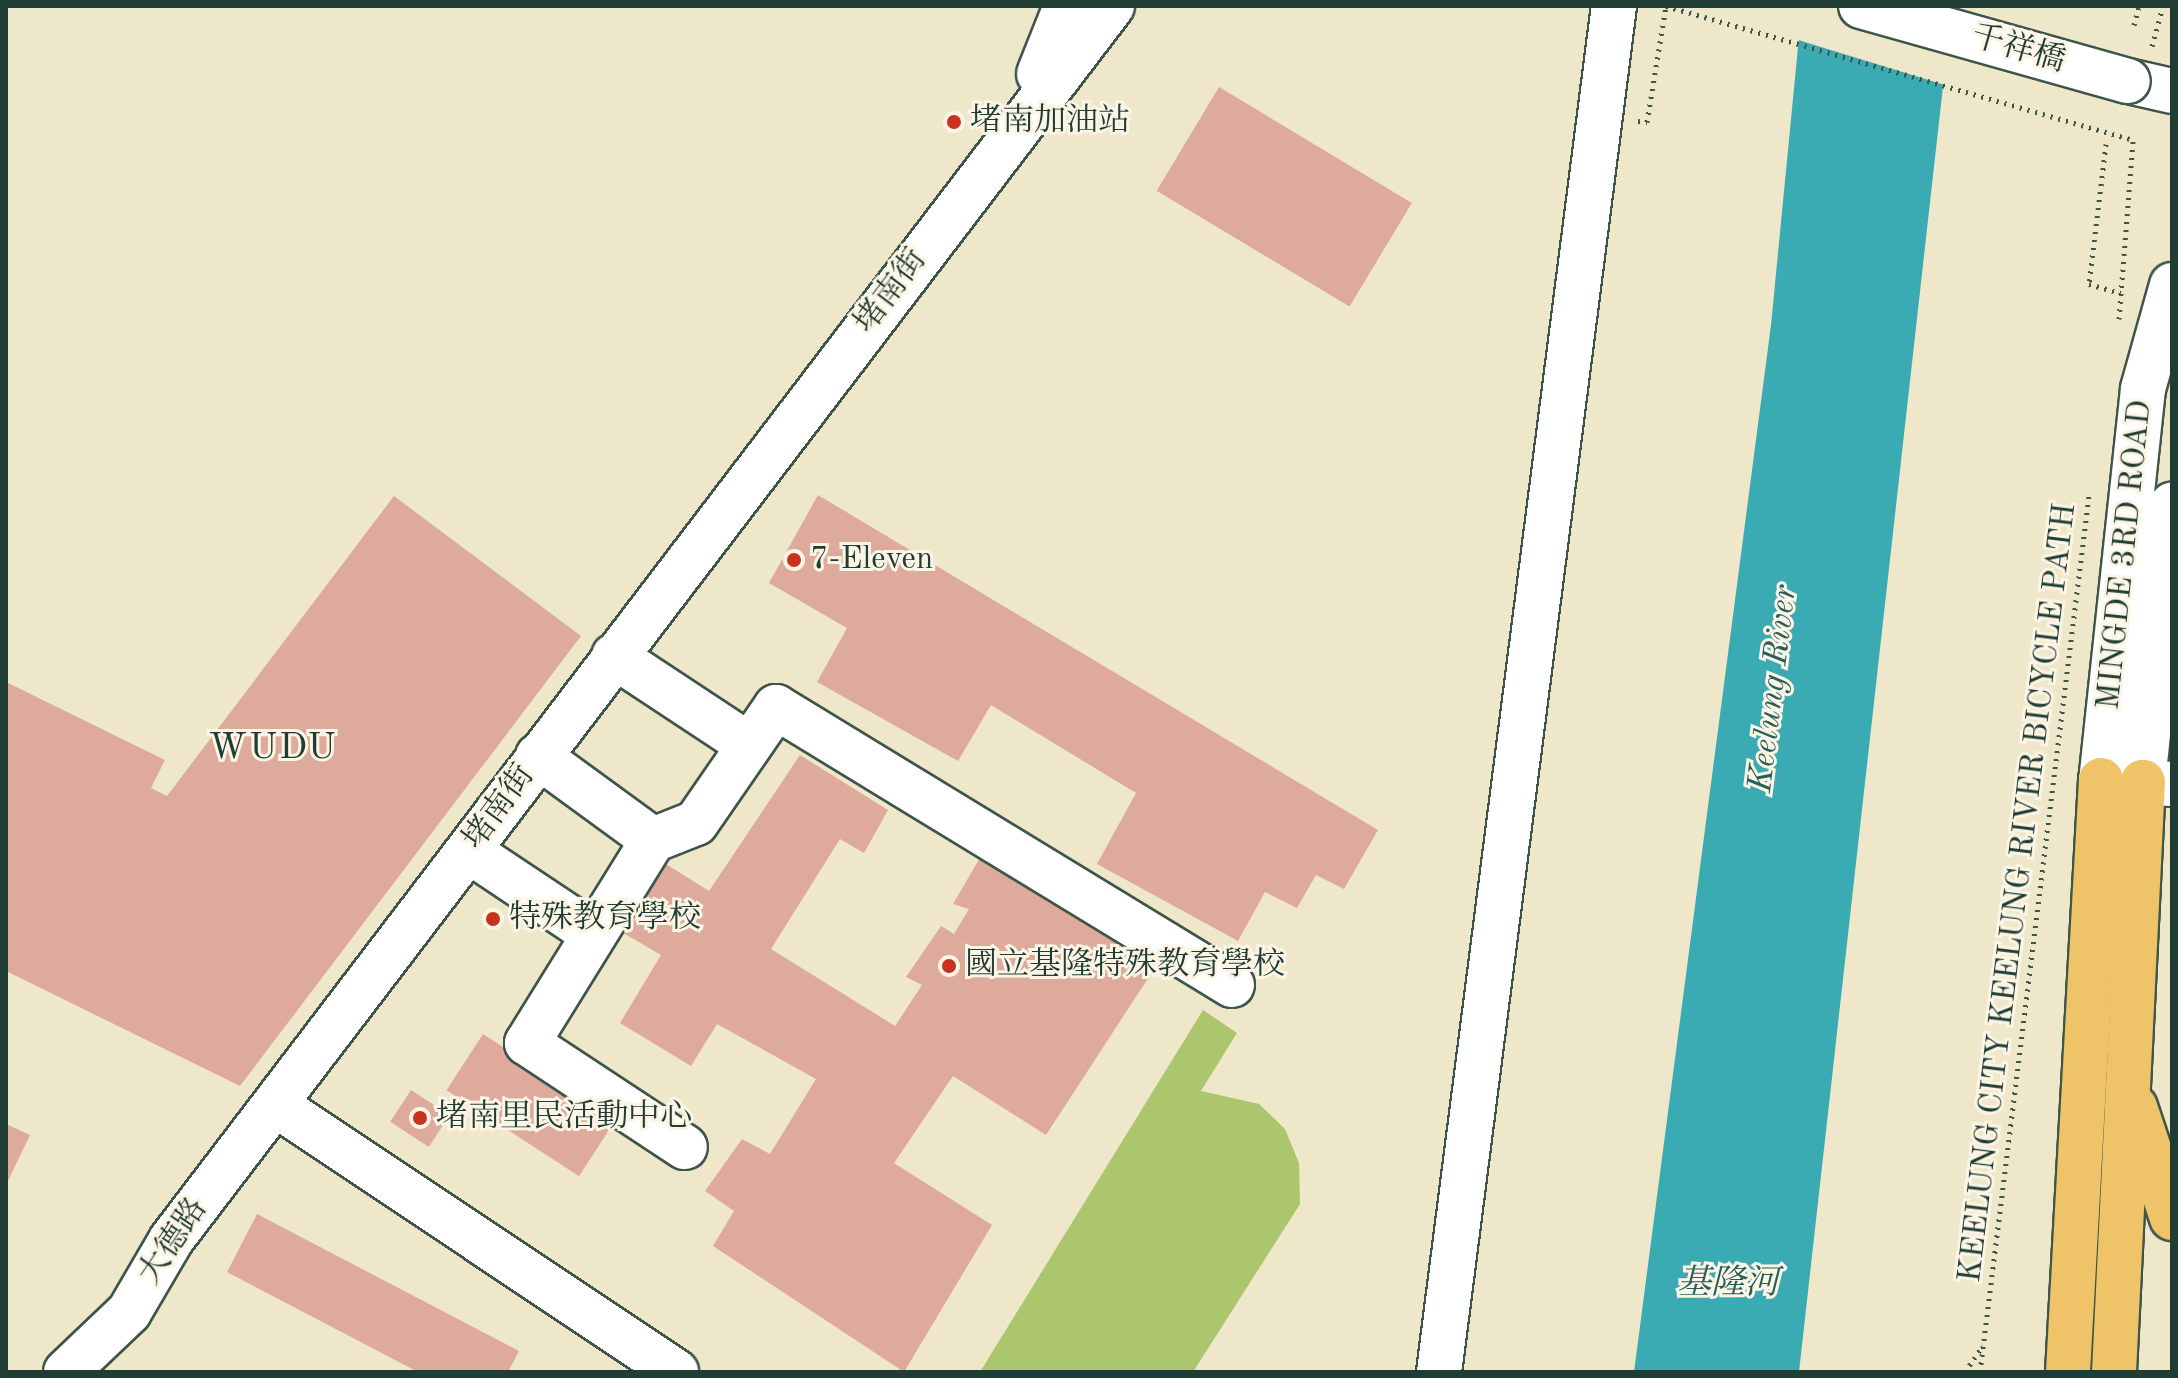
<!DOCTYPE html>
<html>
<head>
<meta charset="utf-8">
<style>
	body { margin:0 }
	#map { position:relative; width:2178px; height:1378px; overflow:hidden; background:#efe7c9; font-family:"Old Standard TT","Noto Serif TC",serif }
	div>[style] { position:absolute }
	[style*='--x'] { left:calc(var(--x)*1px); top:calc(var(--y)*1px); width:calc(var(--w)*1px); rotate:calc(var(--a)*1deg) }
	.green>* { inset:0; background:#abc66c }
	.water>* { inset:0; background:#3aabb3 }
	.pier>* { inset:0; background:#efe7c9 }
	.building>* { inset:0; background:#deaa9c; transform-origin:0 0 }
	.path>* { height:5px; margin-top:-2.5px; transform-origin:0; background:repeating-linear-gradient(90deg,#3e564a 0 2px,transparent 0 8px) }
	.roads { filter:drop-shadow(2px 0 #3e564a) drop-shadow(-2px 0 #3e564a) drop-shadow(0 2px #3e564a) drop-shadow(0 -2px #3e564a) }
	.minor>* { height:44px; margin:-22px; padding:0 22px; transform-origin:22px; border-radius:22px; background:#fff }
	.highway>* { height:44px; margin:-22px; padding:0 22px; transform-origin:22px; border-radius:22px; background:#efc469 }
	.path-bridge>* { height:5px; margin-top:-2.5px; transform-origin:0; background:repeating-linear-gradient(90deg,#3e564a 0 2px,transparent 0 8px) }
	.bridges { filter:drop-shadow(2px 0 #3e564a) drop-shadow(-2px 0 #3e564a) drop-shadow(0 2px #3e564a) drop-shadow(0 -2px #3e564a) }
	.minor-bridge>* { height:44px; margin:-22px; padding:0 22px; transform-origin:22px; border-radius:22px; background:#fff }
	.dots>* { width:22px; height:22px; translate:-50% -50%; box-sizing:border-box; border:4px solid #fcf5e5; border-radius:50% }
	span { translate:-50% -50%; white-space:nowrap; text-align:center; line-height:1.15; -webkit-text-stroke:6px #fcf5e5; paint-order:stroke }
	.street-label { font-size:32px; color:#1f3d34 }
	.poi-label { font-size:32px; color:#1f3d34 }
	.left { translate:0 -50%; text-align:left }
	.water-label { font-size:34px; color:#275e5a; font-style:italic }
	.quarter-label { font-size:36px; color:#1f3d34; letter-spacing:2px }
	.frame { position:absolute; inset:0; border:8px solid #1f3d34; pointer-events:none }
</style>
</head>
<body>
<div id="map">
	<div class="green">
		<i style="clip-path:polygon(1203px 1010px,1237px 1033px,1201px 1091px,1259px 1104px,1285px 1129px,1299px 1163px,1300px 1204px,1193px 1372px,980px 1372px)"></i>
	</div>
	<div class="water">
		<i style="clip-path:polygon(1802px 6px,1952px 6px,1799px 1372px,1634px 1372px,1771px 325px)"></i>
	</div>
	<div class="pier">
		<i style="clip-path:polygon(1798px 6px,1956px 6px,1948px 86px,1795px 39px)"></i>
	</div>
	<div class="building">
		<i style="left:1219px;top:87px;width:225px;height:121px;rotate:31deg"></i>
		<i style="clip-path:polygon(818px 495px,1378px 830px,1344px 889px,1316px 875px,1297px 908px,1265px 892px,1238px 941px,1097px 864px,1136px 793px,991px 705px,958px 761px,817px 682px,847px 628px,769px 583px)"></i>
		<i style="clip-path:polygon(394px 496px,581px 636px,240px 1086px,6px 971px,6px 682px,165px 760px,151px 788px,167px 796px)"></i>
		<i style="clip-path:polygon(800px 755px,888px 810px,864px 853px,840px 839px,771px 949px,895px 1026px,922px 985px,906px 977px,941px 926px,954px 934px,969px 909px,953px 904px,981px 856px,1158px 963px,1046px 1135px,953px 1076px,894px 1163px,992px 1225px,904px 1372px,713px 1246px,734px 1211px,705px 1191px,742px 1139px,770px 1154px,816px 1079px,717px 1024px,691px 1066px,620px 1023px,661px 955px,620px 931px,666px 864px,709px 891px)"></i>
		<i style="left:483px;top:1034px;width:158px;height:67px;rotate:33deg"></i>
		<i style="left:411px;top:1090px;width:46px;height:38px;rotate:33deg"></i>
		<i style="clip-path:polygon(6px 1124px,30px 1135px,6px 1185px)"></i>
		<i style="clip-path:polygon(257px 1214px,519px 1351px,508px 1372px,418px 1372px,227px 1272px)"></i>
	</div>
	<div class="path">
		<i style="--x:2134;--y:25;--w:20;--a:-75"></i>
		<i style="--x:2152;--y:46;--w:41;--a:-74.6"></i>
		<i style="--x:1638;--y:121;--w:9;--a:6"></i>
		<i style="--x:1647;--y:122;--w:118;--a:-80.7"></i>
		<i style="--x:2106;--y:144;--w:141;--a:96.9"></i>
		<i style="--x:2089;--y:284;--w:33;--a:16"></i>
		<i style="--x:2119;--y:319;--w:180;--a:-85.5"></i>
		<i style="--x:1965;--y:1372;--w:32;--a:-56"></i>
		<i style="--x:1980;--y:1372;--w:883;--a:-82.91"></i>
	</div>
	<div class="roads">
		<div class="minor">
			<i style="--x:1039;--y:74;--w:73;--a:-68.3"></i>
			<i style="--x:2128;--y:81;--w:45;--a:12.8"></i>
			<i style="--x:2172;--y:285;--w:108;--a:105.6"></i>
			<i style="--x:2143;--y:389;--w:393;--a:96.1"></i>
			<i style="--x:2101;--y:780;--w:71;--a:3.2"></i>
			<i style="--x:614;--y:656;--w:162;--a:33.4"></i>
			<i style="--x:538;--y:756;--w:142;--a:36.1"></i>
			<i style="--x:653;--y:840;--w:239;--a:121.8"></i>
			<i style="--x:527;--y:1043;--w:189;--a:33.4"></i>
			<i style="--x:2143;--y:782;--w:279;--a:-84"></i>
			<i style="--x:653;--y:840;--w:46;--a:-21.6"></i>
			<i style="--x:696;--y:823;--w:141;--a:-55.4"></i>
			<i style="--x:776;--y:707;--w:534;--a:31.37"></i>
			<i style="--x:469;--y:851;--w:148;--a:33.7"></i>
			<i style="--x:276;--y:1105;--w:481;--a:33.7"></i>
			<i style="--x:66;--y:1372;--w:87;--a:-43.6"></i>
			<i style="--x:129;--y:1312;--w:83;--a:-59.7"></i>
			<i style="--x:171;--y:1240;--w:1552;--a:-52.67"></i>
			<i style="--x:1439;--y:1372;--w:1377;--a:-82.7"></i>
		</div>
		<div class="highway">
			<i style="--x:2135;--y:1107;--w:117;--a:71.6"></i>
			<i style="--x:2068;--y:1372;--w:593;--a:-86.81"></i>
			<i style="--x:2114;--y:1372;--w:591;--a:-87.19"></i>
		</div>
	</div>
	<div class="path-bridge">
		<i style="--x:1666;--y:6;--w:486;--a:16"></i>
	</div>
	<div class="bridges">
		<div class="minor-bridge">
			<i style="--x:1861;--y:6;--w:277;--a:15.7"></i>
		</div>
	</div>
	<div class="dots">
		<i style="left:954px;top:122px;background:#c8321e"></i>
		<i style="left:794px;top:560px;background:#c8321e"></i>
		<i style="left:493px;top:919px;background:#c8321e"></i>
		<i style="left:949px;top:966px;background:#c8321e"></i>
		<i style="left:420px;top:1118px;background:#c8321e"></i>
	</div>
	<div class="street-label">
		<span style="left:2018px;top:50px;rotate:16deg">千祥橋</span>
		<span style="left:892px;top:292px;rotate:-53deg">堵南街</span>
		<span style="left:2126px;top:555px;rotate:-84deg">MINGDE 3RD ROAD</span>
		<span style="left:500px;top:808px;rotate:-54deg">堵南街</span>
		<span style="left:2019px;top:893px;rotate:-83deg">KEELUNG CITY KEELUNG RIVER BICYCLE PATH</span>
		<span style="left:174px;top:1242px;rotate:-56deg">大德路</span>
	</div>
	<div class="poi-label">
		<span class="left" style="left:970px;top:122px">堵南加油站</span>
		<span class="left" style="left:810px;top:560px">7-Eleven</span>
		<span class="left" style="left:509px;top:919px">特殊教育學校</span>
		<span class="left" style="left:965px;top:966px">國立基隆特殊教育學校</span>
		<span class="left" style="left:436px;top:1118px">堵南里民活動中心</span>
	</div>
	<div class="water-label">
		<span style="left:1774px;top:689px;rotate:-83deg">Keelung River</span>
		<span style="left:1728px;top:1285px">基隆河</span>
	</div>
	<div class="quarter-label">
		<span style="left:273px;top:750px">WUDU</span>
	</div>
	<div class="frame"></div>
</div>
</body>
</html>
